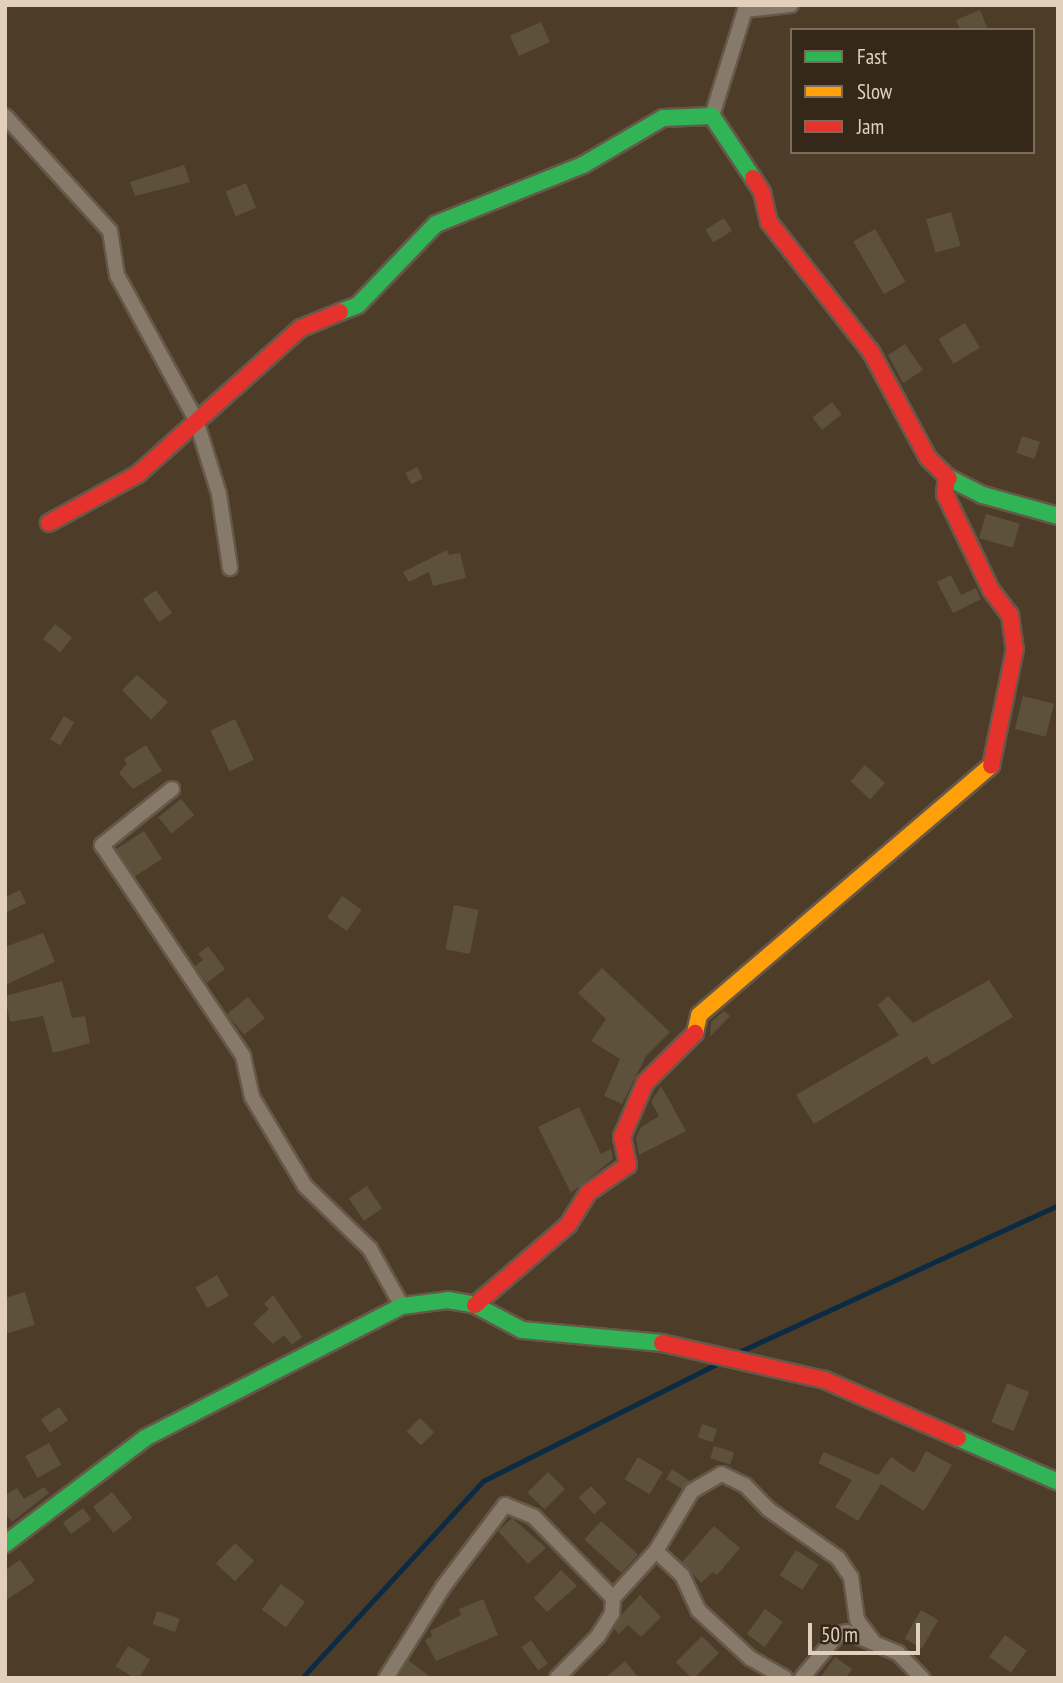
<!DOCTYPE html>
<html>
<head>
<meta charset="utf-8">
<style>
	body { margin:0 }
	#map { position:relative; width:1063px; height:1683px; overflow:hidden; background:#4d3c27; font-family:"PT Sans Narrow",sans-serif }
	div>[style] { position:absolute }
	[style*='--x'] { left:calc(var(--x)*1px); top:calc(var(--y)*1px); width:calc(var(--w)*1px); rotate:calc(var(--a)*1deg) }
	.stream>* { height:4.5px; margin:-2.25px; padding:0 2.25px; transform-origin:2.25px; border-radius:2.25px; background:#0b2b44 }
	.building>* { inset:0; background:#5e513c; transform-origin:0 0 }
	.roads { filter:drop-shadow(2px 0 #665848) drop-shadow(-2px 0 #665848) drop-shadow(0 2px #665848) drop-shadow(0 -2px #665848) }
	.street>* { height:14px; margin:-7px; padding:0 7px; transform-origin:7px; border-radius:7px; background:#877a6b }
	.fast>* { height:16px; margin:-8px; padding:0 8px; transform-origin:8px; border-radius:8px; background:#30b455 }
	.slow>* { height:16px; margin:-8px; padding:0 8px; transform-origin:8px; border-radius:8px; background:#ff9f0a }
	.jam>* { height:16px; margin:-8px; padding:0 8px; transform-origin:8px; border-radius:8px; background:#e5322d }
	span { translate:-50% -50%; white-space:nowrap; text-align:center; line-height:1.15; -webkit-text-stroke:7px #362818; paint-order:stroke }
	.frame { position:absolute; inset:0; border:7px solid #e2cfbc; pointer-events:none }
	.legend { position:absolute; left:790px; top:28px; width:245px; height:126px; box-sizing:border-box; background:#362818; border:2px solid #7b6b5a; margin:0; padding:9px 12px; list-style:none; font-size:21px; color:#e2cfbc }
	.legend li { display:flex; align-items:center; gap:14px; height:35px }
	.legend b { width:35px; border:2px solid #7b6b5a }
	.scale { position:absolute; left:808px; top:1623px; width:112px; height:32px; box-sizing:border-box; border:4px solid #e2cfbc; border-top:0; padding-left:9px; font-size:21px; line-height:24px; white-space:nowrap; color:#e2cfbc; -webkit-text-stroke:5px #362818; paint-order:stroke }
</style>
</head>
<body>
<div id="map">
	<div class="stream">
		<i style="--x:741;--y:1351;--w:349;--a:-24.7"></i>
		<i style="--x:302;--y:1678;--w:268;--a:-47.4"></i>
		<i style="--x:483;--y:1481;--w:266;--a:-26.6"></i>
	</div>
	<div class="building">
		<i style="clip-path:polygon(980px 10px,988px 30px,960px 30px,956px 20px)"></i>
		<i style="left:541px;top:22px;width:22px;height:34px;rotate:66deg"></i>
		<i style="clip-path:polygon(184px 165px,190px 182px,135px 196px,130px 182px)"></i>
		<i style="left:246px;top:183px;width:27px;height:22px;rotate:68deg"></i>
		<i style="left:951px;top:212px;width:35px;height:26px;rotate:74deg"></i>
		<i style="left:724px;top:218px;width:15px;height:22px;rotate:58deg"></i>
		<i style="left:875px;top:229px;width:61px;height:25px;rotate:60deg"></i>
		<i style="left:965px;top:323px;width:29px;height:31px;rotate:59deg"></i>
		<i style="clip-path:polygon(905px 344px,923px 370px,903px 383px,888px 355px)"></i>
		<i style="left:832px;top:402px;width:16px;height:25px;rotate:52deg"></i>
		<i style="left:1022px;top:436px;width:19px;height:18px;rotate:18deg"></i>
		<i style="left:417px;top:467px;width:13px;height:13px;rotate:63deg"></i>
		<i style="left:986px;top:514px;width:35px;height:25px;rotate:16deg"></i>
		<i style="clip-path:polygon(447px 550px,449px 555px,460px 553px,466px 578px,433px 586px,429px 572px,409px 582px,403px 572px)"></i>
		<i style="clip-path:polygon(951px 575px,961px 595px,976px 588px,981px 599px,953px 613px,937px 582px)"></i>
		<i style="left:156px;top:590px;width:28px;height:16px;rotate:55deg"></i>
		<i style="left:55px;top:624px;width:22px;height:19px;rotate:39deg"></i>
		<i style="clip-path:polygon(137px 675px,168px 702px,151px 720px,122px 690px)"></i>
		<i style="left:1023px;top:696px;width:32px;height:34px;rotate:14deg"></i>
		<i style="left:64px;top:716px;width:12px;height:27px;rotate:31deg"></i>
		<i style="left:235px;top:719px;width:45px;height:27px;rotate:65deg"></i>
		<i style="clip-path:polygon(146px 745px,162px 771px,133px 789px,119px 773px,127px 764px,124px 759px)"></i>
		<i style="left:865px;top:765px;width:27px;height:22px;rotate:42deg"></i>
		<i style="left:181px;top:799px;width:21px;height:29px;rotate:51deg"></i>
		<i style="left:144px;top:831px;width:33px;height:33px;rotate:57deg"></i>
		<i style="clip-path:polygon(20px 890px,26px 903px,5px 913px,5px 897px)"></i>
		<i style="left:342px;top:896px;width:24px;height:26px;rotate:35deg"></i>
		<i style="left:454px;top:905px;width:25px;height:45px;rotate:11deg"></i>
		<i style="clip-path:polygon(43px 933px,55px 962px,5px 985px,5px 947px)"></i>
		<i style="clip-path:polygon(208px 946px,225px 969px,207px 983px,195px 966px,203px 960px,198px 954px)"></i>
		<i style="clip-path:polygon(602px 968px,670px 1032px,646px 1056px,622px 1104px,604px 1096px,620px 1059px,591px 1041px,606px 1019px,578px 993px)"></i>
		<i style="clip-path:polygon(989px 980px,1013px 1017px,932px 1065px,927px 1056px,814px 1124px,796px 1095px,899px 1035px,878px 1005px,888px 996px,913px 1023px)"></i>
		<i style="clip-path:polygon(62px 981px,72px 1018px,85px 1016px,90px 1043px,53px 1053px,43px 1016px,10px 1022px,5px 996px)"></i>
		<i style="left:248px;top:997px;width:27px;height:27px;rotate:51deg"></i>
		<i style="clip-path:polygon(724px 1011px,730px 1016px,710px 1037px,711px 1022px)"></i>
		<i style="clip-path:polygon(661px 1086px,686px 1131px,639px 1155px,636px 1138px,640px 1128px,659px 1116px,651px 1102px)"></i>
		<i style="clip-path:polygon(579px 1107px,601px 1154px,611px 1149px,613px 1159px,571px 1193px,538px 1127px)"></i>
		<i style="left:367px;top:1186px;width:27px;height:22px;rotate:56deg"></i>
		<i style="left:217px;top:1275px;width:24px;height:25px;rotate:60deg"></i>
		<i style="clip-path:polygon(25px 1292px,35px 1325px,5px 1334px,5px 1298px)"></i>
		<i style="clip-path:polygon(273px 1295px,302px 1337px,292px 1345px,284px 1335px,273px 1344px,253px 1324px,269px 1309px,264px 1304px)"></i>
		<i style="left:1007px;top:1383px;width:24px;height:42px;rotate:22deg"></i>
		<i style="left:59px;top:1407px;width:16px;height:22px;rotate:55deg"></i>
		<i style="left:420px;top:1418px;width:20px;height:19px;rotate:45deg"></i>
		<i style="left:702px;top:1424px;width:16px;height:14px;rotate:18deg"></i>
		<i style="left:49px;top:1443px;width:25px;height:27px;rotate:61deg"></i>
		<i style="left:714px;top:1446px;width:21px;height:13px;rotate:17deg"></i>
		<i style="clip-path:polygon(926px 1451px,952px 1465px,924px 1511px,881px 1484px,858px 1521px,835px 1507px,852px 1480px,818px 1463px,824px 1452px,878px 1475px,891px 1457px,914px 1473px)"></i>
		<i style="left:638px;top:1457px;width:29px;height:26px;rotate:31deg"></i>
		<i style="clip-path:polygon(672px 1469px,690px 1481px,682px 1489px,666px 1479px)"></i>
		<i style="left:548px;top:1472px;width:24px;height:29px;rotate:45deg"></i>
		<i style="left:591px;top:1486px;width:23px;height:17px;rotate:47deg"></i>
		<i style="clip-path:polygon(44px 1487px,49px 1493px,12px 1522px,5px 1513px,5px 1495px,17px 1488px,24px 1499px)"></i>
		<i style="left:112px;top:1492px;width:33px;height:24px;rotate:52deg"></i>
		<i style="left:83px;top:1508px;width:14px;height:25px;rotate:54deg"></i>
		<i style="clip-path:polygon(512px 1518px,546px 1548px,528px 1564px,498px 1531px)"></i>
		<i style="left:601px;top:1521px;width:50px;height:25px;rotate:42deg"></i>
		<i style="clip-path:polygon(714px 1526px,740px 1548px,717px 1575px,713px 1572px,701px 1583px,682px 1562px)"></i>
		<i style="left:235px;top:1543px;width:26px;height:28px;rotate:43deg"></i>
		<i style="left:796px;top:1550px;width:27px;height:30px;rotate:33deg"></i>
		<i style="clip-path:polygon(20px 1560px,35px 1581px,5px 1601px,5px 1570px)"></i>
		<i style="clip-path:polygon(561px 1570px,577px 1586px,547px 1612px,534px 1598px)"></i>
		<i style="left:281px;top:1584px;width:30px;height:32px;rotate:37deg"></i>
		<i style="clip-path:polygon(640px 1595px,661px 1617px,641px 1637px,628px 1625px,619px 1634px,614px 1629px,622px 1614px)"></i>
		<i style="clip-path:polygon(483px 1599px,498px 1635px,436px 1661px,425px 1640px,433px 1636px,430px 1631px,461px 1615px,459px 1609px)"></i>
		<i style="left:765px;top:1609px;width:22px;height:31px;rotate:36deg"></i>
		<i style="left:921px;top:1610px;width:20px;height:33px;rotate:30deg"></i>
		<i style="left:157px;top:1611px;width:24px;height:14px;rotate:19deg"></i>
		<i style="left:1005px;top:1635px;width:27px;height:27px;rotate:36deg"></i>
		<i style="left:702px;top:1636px;width:24px;height:37px;rotate:45deg"></i>
		<i style="left:531px;top:1640px;width:29px;height:12px;rotate:54deg"></i>
		<i style="left:128px;top:1646px;width:26px;height:24px;rotate:31deg"></i>
		<i style="clip-path:polygon(835px 1657px,852px 1669px,846px 1678px,820px 1678px)"></i>
		<i style="clip-path:polygon(408px 1660px,432px 1678px,398px 1678px)"></i>
		<i style="clip-path:polygon(625px 1661px,639px 1678px,605px 1678px)"></i>
	</div>
	<div class="roads">
		<div class="street">
			<i style="--x:5;--y:116;--w:156;--a:47.6"></i>
			<i style="--x:110;--y:231;--w:45;--a:81"></i>
			<i style="--x:117;--y:275;--w:165;--a:61.4"></i>
			<i style="--x:196;--y:420;--w:77;--a:72.7"></i>
			<i style="--x:219;--y:494;--w:75;--a:81.5"></i>
			<i style="--x:712;--y:116;--w:111;--a:-72.7"></i>
			<i style="--x:745;--y:10;--w:46;--a:-6.2"></i>
			<i style="--x:172;--y:789;--w:90;--a:141.3"></i>
			<i style="--x:102;--y:845;--w:254;--a:56.2"></i>
			<i style="--x:243;--y:1056;--w:42;--a:77.6"></i>
			<i style="--x:252;--y:1097;--w:104;--a:59.2"></i>
			<i style="--x:305;--y:1186;--w:91;--a:44.1"></i>
			<i style="--x:370;--y:1249;--w:65;--a:60.7"></i>
			<i style="--x:656;--y:1551;--w:35;--a:43"></i>
			<i style="--x:682;--y:1575;--w:38;--a:65"></i>
			<i style="--x:698;--y:1610;--w:71;--a:42.7"></i>
			<i style="--x:750;--y:1658;--w:40;--a:29.7"></i>
			<i style="--x:386;--y:1678;--w:107;--a:-57.9"></i>
			<i style="--x:443;--y:1587;--w:103;--a:-52.9"></i>
			<i style="--x:505;--y:1505;--w:31;--a:22"></i>
			<i style="--x:534;--y:1517;--w:113;--a:45.7"></i>
			<i style="--x:557;--y:1678;--w:59;--a:-45.7"></i>
			<i style="--x:598;--y:1636;--w:26;--a:-58"></i>
			<i style="--x:612;--y:1614;--w:16;--a:-86"></i>
			<i style="--x:613;--y:1598;--w:64;--a:-47.5"></i>
			<i style="--x:656;--y:1551;--w:70;--a:-59"></i>
			<i style="--x:692;--y:1491;--w:34;--a:-30"></i>
			<i style="--x:722;--y:1474;--w:25;--a:26"></i>
			<i style="--x:745;--y:1485;--w:33;--a:46"></i>
			<i style="--x:768;--y:1509;--w:85;--a:35"></i>
			<i style="--x:838;--y:1558;--w:23;--a:56"></i>
			<i style="--x:851;--y:1577;--w:43;--a:82.1"></i>
			<i style="--x:857;--y:1620;--w:26;--a:53"></i>
			<i style="--x:802;--y:1678;--w:57;--a:-50.7"></i>
			<i style="--x:838;--y:1634;--w:9;--a:-13"></i>
			<i style="--x:847;--y:1632;--w:55;--a:22.4"></i>
			<i style="--x:898;--y:1653;--w:35;--a:46"></i>
		</div>
		<div class="fast">
			<i style="--x:340;--y:312;--w:19;--a:-21"></i>
			<i style="--x:358;--y:305;--w:112;--a:-46.1"></i>
			<i style="--x:436;--y:224;--w:158;--a:-21.9"></i>
			<i style="--x:583;--y:165;--w:93;--a:-30.4"></i>
			<i style="--x:663;--y:118;--w:49;--a:-2.3"></i>
			<i style="--x:712;--y:116;--w:74;--a:56.5"></i>
			<i style="--x:949;--y:478;--w:38;--a:27"></i>
			<i style="--x:983;--y:495;--w:78;--a:15.6"></i>
			<i style="--x:958;--y:1438;--w:109;--a:23.7"></i>
			<i style="--x:5;--y:1544;--w:176;--a:-37.1"></i>
			<i style="--x:145;--y:1438;--w:289;--a:-27.2"></i>
			<i style="--x:402;--y:1306;--w:46;--a:-7.4"></i>
			<i style="--x:448;--y:1300;--w:27;--a:10"></i>
			<i style="--x:475;--y:1305;--w:53;--a:28"></i>
			<i style="--x:522;--y:1330;--w:141;--a:5.3"></i>
		</div>
		<div class="slow">
			<i style="--x:695;--y:1033;--w:18;--a:-77"></i>
			<i style="--x:699;--y:1015;--w:384;--a:-40.5"></i>
		</div>
		<div class="jam">
			<i style="--x:753;--y:178;--w:17;--a:57"></i>
			<i style="--x:762;--y:192;--w:31;--a:77"></i>
			<i style="--x:769;--y:222;--w:165;--a:51.9"></i>
			<i style="--x:871;--y:352;--w:120;--a:61.7"></i>
			<i style="--x:928;--y:458;--w:29;--a:44"></i>
			<i style="--x:947;--y:477;--w:17;--a:97"></i>
			<i style="--x:945;--y:494;--w:106;--a:64.4"></i>
			<i style="--x:991;--y:590;--w:31;--a:53"></i>
			<i style="--x:1010;--y:615;--w:34;--a:82"></i>
			<i style="--x:1015;--y:649;--w:119;--a:101.6"></i>
			<i style="--x:49;--y:523;--w:102;--a:-28.8"></i>
			<i style="--x:138;--y:474;--w:219;--a:-41.9"></i>
			<i style="--x:301;--y:328;--w:42;--a:-22.3"></i>
			<i style="--x:475;--y:1305;--w:123;--a:-40.7"></i>
			<i style="--x:568;--y:1225;--w:39;--a:-58"></i>
			<i style="--x:589;--y:1192;--w:47;--a:-34.7"></i>
			<i style="--x:628;--y:1165;--w:29;--a:-102"></i>
			<i style="--x:622;--y:1137;--w:59;--a:-66.9"></i>
			<i style="--x:645;--y:1083;--w:71;--a:-45"></i>
			<i style="--x:662;--y:1343;--w:167;--a:12.8"></i>
			<i style="--x:825;--y:1380;--w:145;--a:23.6"></i>
		</div>
	</div>
	<div class="frame"></div>
	<ul class="legend">
	<li><b style="height:9px;background:#30b455"></b>Fast</li>
	<li><b style="height:9px;background:#ff9f0a"></b>Slow</li>
	<li><b style="height:9px;background:#e5322d"></b>Jam</li>
	</ul>
	<div class="scale">50 m</div>
</div>
</body>
</html>
